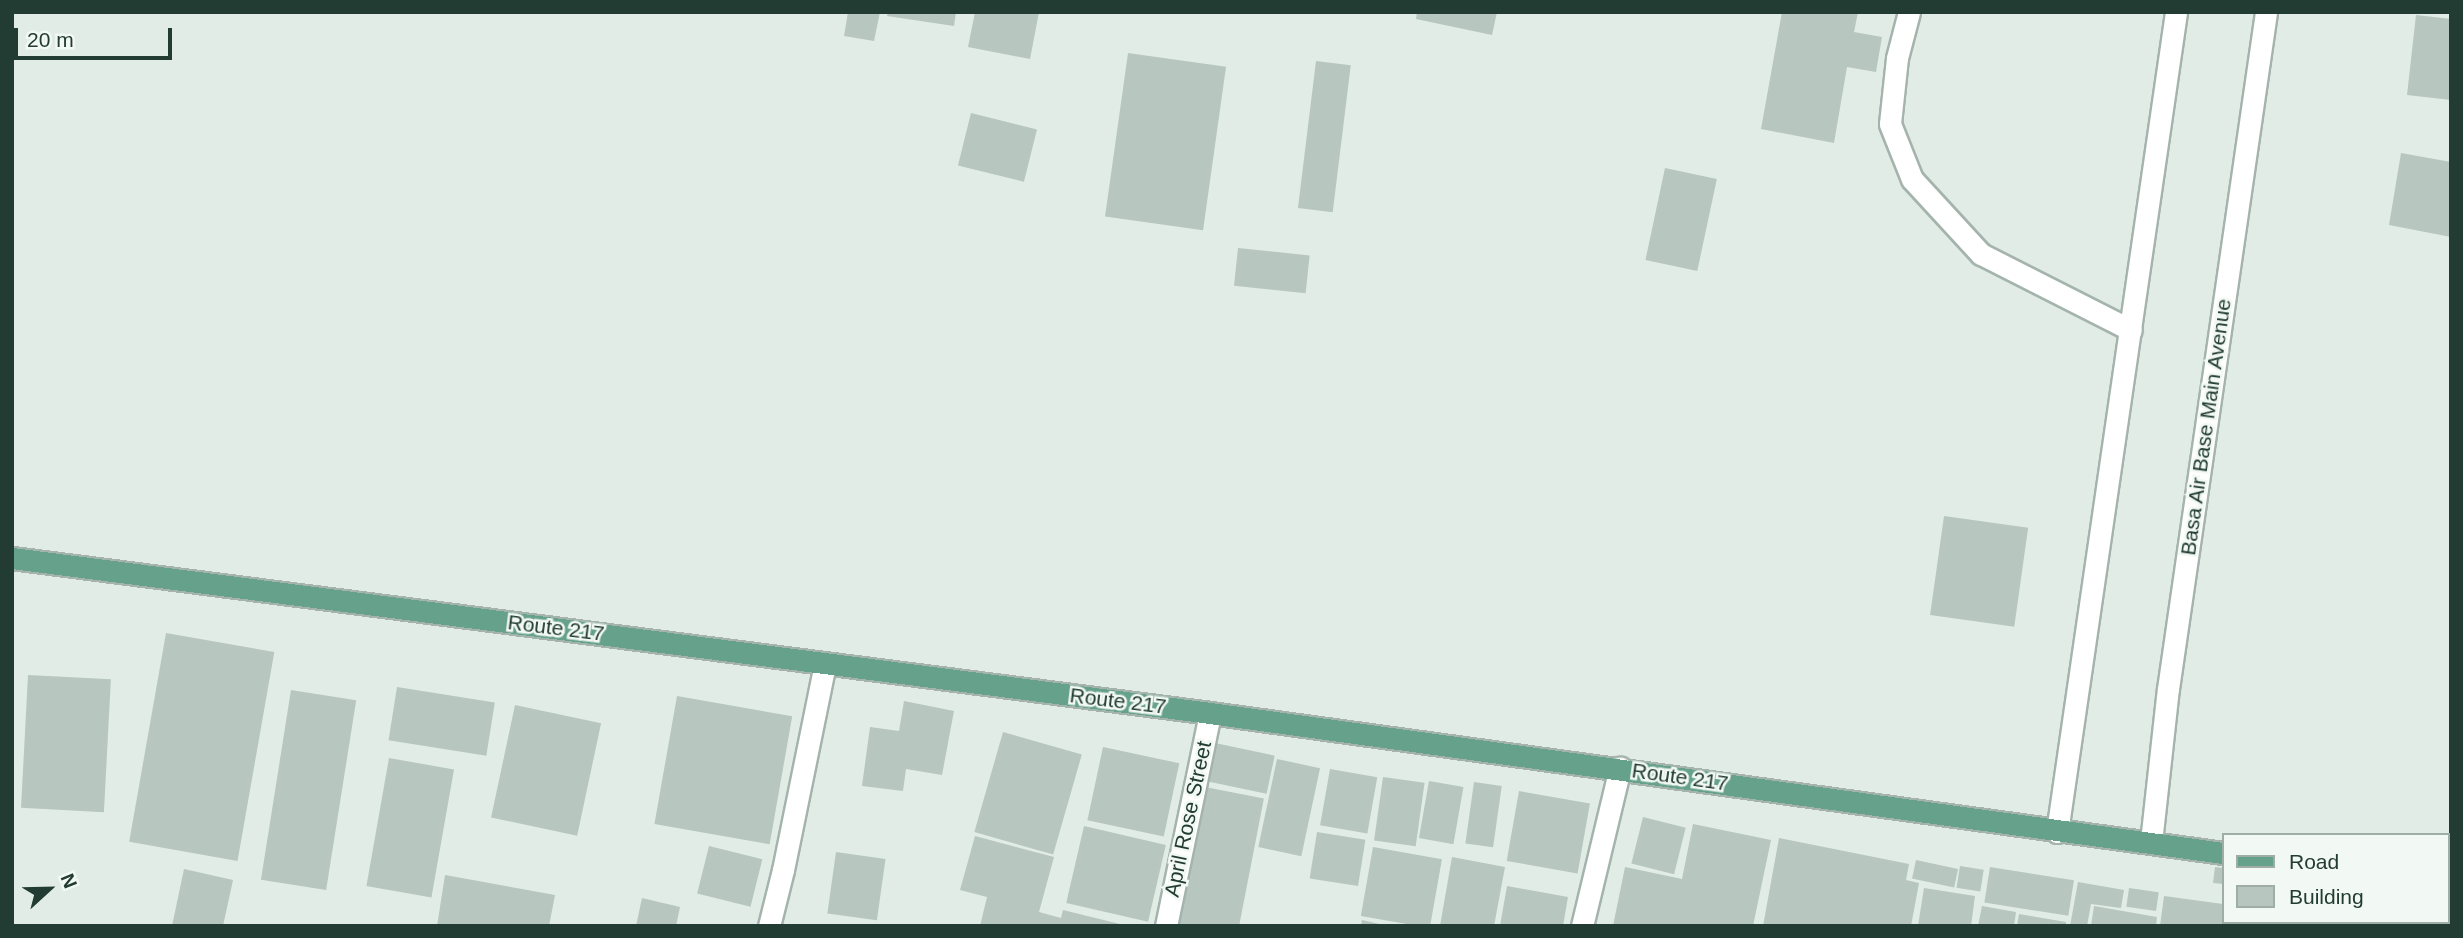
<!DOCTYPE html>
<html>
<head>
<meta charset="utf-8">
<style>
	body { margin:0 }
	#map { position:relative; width:2463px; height:938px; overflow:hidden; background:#e1ece6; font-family:Helvetica,sans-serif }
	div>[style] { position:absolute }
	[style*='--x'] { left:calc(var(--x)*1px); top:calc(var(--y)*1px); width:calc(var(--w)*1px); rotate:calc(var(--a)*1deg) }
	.building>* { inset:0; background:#b7c6bf; transform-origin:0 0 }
	.roads { filter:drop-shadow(2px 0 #a4b4ad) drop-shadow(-2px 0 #a4b4ad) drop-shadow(0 2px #a4b4ad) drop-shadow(0 -2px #a4b4ad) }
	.lane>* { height:21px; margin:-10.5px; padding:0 10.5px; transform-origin:10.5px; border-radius:10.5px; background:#fff }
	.street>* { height:21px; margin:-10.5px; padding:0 10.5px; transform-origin:10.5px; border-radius:10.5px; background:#fff }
	.primary>* { height:21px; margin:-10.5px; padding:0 10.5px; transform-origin:10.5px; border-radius:10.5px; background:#66a18c }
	span { translate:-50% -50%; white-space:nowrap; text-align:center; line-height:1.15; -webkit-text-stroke:5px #f2f8f4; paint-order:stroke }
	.street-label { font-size:21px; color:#223c33 }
	.frame { position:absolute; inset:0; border:14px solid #223c33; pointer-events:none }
	.legend { position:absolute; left:2222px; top:833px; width:228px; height:91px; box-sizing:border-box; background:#f2f8f4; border:2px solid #9fada7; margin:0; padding:9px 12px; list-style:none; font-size:21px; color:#223c33 }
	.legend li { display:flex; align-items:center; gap:14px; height:35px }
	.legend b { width:35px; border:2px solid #9fada7 }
	.north { position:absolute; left:14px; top:854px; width:70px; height:70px; -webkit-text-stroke:5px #f2f8f4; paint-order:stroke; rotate:68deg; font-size:19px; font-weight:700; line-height:28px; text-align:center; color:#223c33 }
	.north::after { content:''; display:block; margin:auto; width:24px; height:32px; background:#223c33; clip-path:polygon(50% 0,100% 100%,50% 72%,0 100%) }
	.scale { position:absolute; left:14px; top:28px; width:158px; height:32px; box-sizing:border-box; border:4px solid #223c33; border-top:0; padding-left:9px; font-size:21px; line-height:24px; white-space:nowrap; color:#223c33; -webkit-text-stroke:5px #f2f8f4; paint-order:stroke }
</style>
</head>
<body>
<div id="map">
	<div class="building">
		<i style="clip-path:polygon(848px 12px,880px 12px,874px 41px,844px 36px)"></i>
		<i style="clip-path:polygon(888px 12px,956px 12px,954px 26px,887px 16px)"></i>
		<i style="clip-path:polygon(975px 12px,1039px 12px,1030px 59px,968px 47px)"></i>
		<i style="clip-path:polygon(1417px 12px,1497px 12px,1492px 35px,1416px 19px)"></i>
		<i style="clip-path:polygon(1782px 12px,1858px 12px,1854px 32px,1882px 37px,1876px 72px,1847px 67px,1834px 143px,1761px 129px)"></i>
		<i style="clip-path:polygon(2416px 15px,2451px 19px,2451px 100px,2407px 95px)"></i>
		<i style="left:1128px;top:53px;width:99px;height:165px;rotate:8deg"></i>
		<i style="left:1316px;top:61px;width:35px;height:148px;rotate:7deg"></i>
		<i style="left:971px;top:113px;width:68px;height:54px;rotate:14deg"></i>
		<i style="clip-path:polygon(2401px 153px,2451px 162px,2451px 237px,2389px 225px)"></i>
		<i style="left:1665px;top:168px;width:53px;height:94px;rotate:12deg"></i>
		<i style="left:1238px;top:248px;width:72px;height:38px;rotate:6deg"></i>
		<i style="left:1944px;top:516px;width:85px;height:100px;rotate:8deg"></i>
		<i style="left:166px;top:633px;width:110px;height:212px;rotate:10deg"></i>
		<i style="left:28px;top:675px;width:83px;height:133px;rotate:3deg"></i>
		<i style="left:397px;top:687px;width:99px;height:54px;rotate:9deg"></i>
		<i style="left:291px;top:690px;width:66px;height:192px;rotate:9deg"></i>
		<i style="left:677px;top:696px;width:117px;height:130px;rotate:10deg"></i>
		<i style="clip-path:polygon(904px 701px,954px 711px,942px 775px,906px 769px,903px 791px,862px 786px,870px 727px,899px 731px)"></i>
		<i style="left:515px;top:705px;width:88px;height:115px;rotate:12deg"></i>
		<i style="left:1003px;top:732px;width:82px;height:104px;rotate:16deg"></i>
		<i style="left:1215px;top:743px;width:61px;height:39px;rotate:12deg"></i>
		<i style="left:1103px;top:747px;width:78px;height:75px;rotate:12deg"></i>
		<i style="left:389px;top:758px;width:66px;height:130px;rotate:10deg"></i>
		<i style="left:1277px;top:759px;width:44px;height:90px;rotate:12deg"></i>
		<i style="left:1330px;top:769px;width:48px;height:57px;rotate:10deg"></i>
		<i style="left:1383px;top:777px;width:42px;height:64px;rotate:8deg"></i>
		<i style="left:1429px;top:781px;width:35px;height:58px;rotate:10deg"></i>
		<i style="left:1474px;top:782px;width:28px;height:62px;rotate:8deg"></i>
		<i style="left:1205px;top:787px;width:60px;height:142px;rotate:11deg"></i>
		<i style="left:1519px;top:791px;width:72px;height:71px;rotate:10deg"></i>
		<i style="left:1643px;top:817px;width:44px;height:48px;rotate:14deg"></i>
		<i style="clip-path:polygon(1693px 824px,1771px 840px,1753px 926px,1613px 926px,1625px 867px,1682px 879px)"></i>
		<i style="left:1084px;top:826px;width:84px;height:79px;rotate:13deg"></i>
		<i style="left:1317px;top:832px;width:49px;height:47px;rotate:9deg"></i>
		<i style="clip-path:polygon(975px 836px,1054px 857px,1039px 912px,1061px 918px,1063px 910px,1128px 926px,980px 926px,987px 897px,960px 890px)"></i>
		<i style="clip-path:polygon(1779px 838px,1909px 864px,1906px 880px,1919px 883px,1911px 926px,1763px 926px)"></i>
		<i style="left:709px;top:846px;width:55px;height:49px;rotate:14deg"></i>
		<i style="left:1373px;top:847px;width:70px;height:70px;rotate:10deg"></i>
		<i style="left:836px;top:852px;width:50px;height:62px;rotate:8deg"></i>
		<i style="clip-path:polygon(1452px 857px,1505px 867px,1494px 926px,1440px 926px)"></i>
		<i style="left:1916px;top:860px;width:43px;height:19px;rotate:12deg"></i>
		<i style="left:1960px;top:866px;width:24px;height:22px;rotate:9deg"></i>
		<i style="left:1990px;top:867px;width:85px;height:36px;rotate:9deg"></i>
		<i style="clip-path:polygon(2215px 867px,2223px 868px,2223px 884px,2213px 883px)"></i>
		<i style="clip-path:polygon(184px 869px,233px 880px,223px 926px,172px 926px)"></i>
		<i style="clip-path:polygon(445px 875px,555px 895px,549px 926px,437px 926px)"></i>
		<i style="clip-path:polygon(2078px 882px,2124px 890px,2121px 908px,2091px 904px,2087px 926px,2070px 926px)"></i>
		<i style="clip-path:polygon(1507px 886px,1568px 897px,1563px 926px,1500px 926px)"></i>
		<i style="clip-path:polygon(1924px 888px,1975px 896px,1971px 926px,1918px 926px)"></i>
		<i style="left:2129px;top:888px;width:30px;height:19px;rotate:8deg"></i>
		<i style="clip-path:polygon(2164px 896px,2223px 904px,2225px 926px,2160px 926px)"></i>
		<i style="clip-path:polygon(642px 898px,680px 907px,676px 926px,636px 926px)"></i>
		<i style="clip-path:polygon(1982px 906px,2016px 912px,2014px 926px,1978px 926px)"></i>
		<i style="clip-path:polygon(2094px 906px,2157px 917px,2156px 926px,2091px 926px)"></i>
		<i style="clip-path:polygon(2019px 914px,2066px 922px,2066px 926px,2017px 926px)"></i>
		<i style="clip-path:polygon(1362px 920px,1384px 925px,1384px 926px,1361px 926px)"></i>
		<i style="left:2228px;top:922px;width:29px;height:4px"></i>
		<i style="left:2273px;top:922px;width:53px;height:4px"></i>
		<i style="left:2337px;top:922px;width:34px;height:4px"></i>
		<i style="clip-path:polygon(2376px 922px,2401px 922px,2407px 923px,2375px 926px)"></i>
		<i style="left:2412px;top:922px;width:31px;height:4px"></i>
	</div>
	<div class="roads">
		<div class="lane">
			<i style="--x:1909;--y:12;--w:48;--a:104.6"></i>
			<i style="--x:1897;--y:58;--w:66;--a:96.1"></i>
			<i style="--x:1890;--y:124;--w:59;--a:68.2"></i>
			<i style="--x:1912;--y:179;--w:102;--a:47.4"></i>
			<i style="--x:1981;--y:254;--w:168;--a:26.9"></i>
			<i style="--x:2057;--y:832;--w:829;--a:-81.74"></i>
			<i style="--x:2151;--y:842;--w:154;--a:-83.7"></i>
			<i style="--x:2168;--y:689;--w:684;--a:-81.76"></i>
		</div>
		<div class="street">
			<i style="--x:769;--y:926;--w:58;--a:-76"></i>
			<i style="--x:783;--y:870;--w:211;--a:-78.5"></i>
			<i style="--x:1166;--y:926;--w:217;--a:-78.3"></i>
			<i style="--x:1582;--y:926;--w:163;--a:-76.5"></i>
		</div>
		<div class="primary">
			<i style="--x:12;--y:558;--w:1208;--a:7.37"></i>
			<i style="--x:1210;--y:713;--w:1023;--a:7.87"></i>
			<i style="--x:2447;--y:887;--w:4;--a:14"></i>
		</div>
	</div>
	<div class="street-label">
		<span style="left:2206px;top:427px;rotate:-82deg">Basa Air Base Main Avenue</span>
		<span style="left:556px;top:628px;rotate:7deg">Route 217</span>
		<span style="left:1118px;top:701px;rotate:7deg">Route 217</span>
		<span style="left:1680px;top:777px;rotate:8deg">Route 217</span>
		<span style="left:1188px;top:819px;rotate:-78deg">April Rose Street</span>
	</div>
	<div class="frame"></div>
	<ul class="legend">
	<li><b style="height:9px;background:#66a18c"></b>Road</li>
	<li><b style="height:19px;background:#b7c6bf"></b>Building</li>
	</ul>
	<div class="north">N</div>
	<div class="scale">20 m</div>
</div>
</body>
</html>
